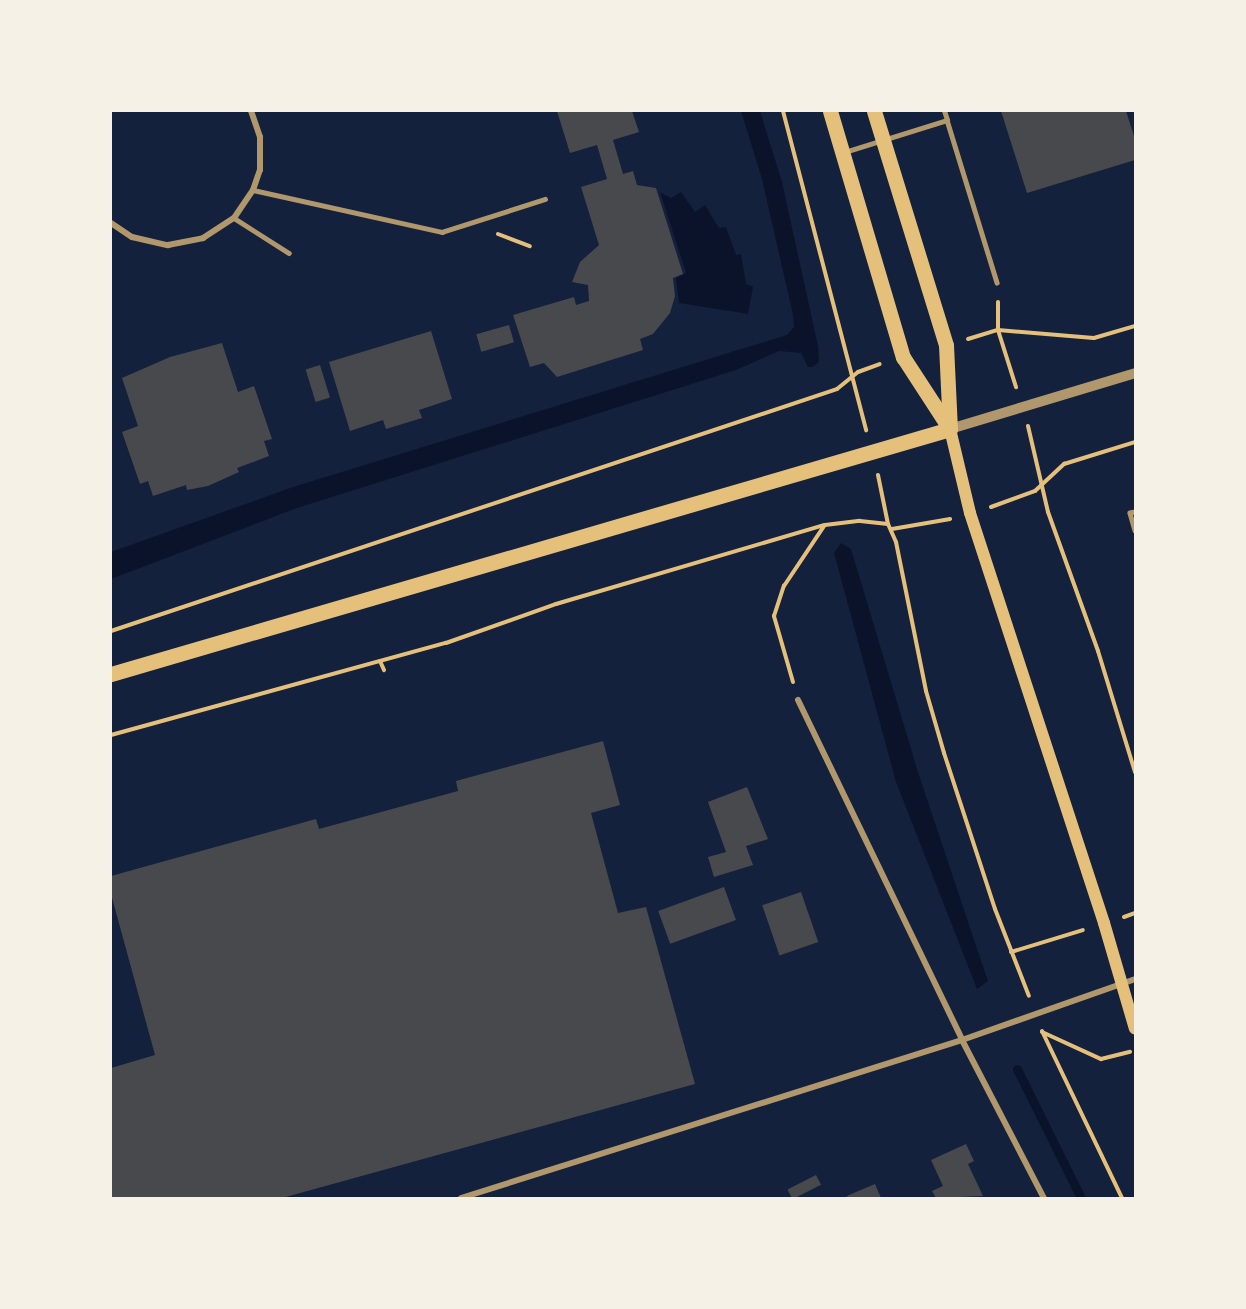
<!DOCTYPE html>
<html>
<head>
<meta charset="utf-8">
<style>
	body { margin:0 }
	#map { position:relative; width:1246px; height:1309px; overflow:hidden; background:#14213d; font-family:"Roboto Condensed",sans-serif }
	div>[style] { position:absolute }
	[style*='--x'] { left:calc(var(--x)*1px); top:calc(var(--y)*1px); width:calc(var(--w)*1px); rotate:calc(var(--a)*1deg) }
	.water>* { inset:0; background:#0b132b }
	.stream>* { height:9px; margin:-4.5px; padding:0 4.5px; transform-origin:4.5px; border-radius:4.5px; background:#0b132b }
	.building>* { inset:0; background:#48494c; transform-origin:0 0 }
	.path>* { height:4px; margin:-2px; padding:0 2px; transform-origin:2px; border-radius:2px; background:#e5c07b }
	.service>* { height:4.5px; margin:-2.25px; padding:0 2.25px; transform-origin:2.25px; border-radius:2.25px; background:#b1986c }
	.minor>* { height:6px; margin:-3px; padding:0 3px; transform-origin:3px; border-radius:3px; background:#b1986c }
	.tertiary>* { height:10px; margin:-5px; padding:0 5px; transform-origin:5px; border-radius:5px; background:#b1986c }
	.secondary>* { height:12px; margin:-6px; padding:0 6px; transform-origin:6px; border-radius:6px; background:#e5c07b }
	.primary>* { height:15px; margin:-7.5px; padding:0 7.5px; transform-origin:7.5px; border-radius:7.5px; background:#e5c07b }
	span { translate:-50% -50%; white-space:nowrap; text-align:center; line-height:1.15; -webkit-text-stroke:5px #f6f1e7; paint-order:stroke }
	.frame { position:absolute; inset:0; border:112px solid #f6f1e7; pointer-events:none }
</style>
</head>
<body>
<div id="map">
	<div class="water">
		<i style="clip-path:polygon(741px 111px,760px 111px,782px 182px,818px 346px,819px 362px,813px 367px,808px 367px,801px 353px,779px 351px,736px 370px,297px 508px,111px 579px,111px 552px,293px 487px,787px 335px,794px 327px,793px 315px,762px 179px)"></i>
		<i style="clip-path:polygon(660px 192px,671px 198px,681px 192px,695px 212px,705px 205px,719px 228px,726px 227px,736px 255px,741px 254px,746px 284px,753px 287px,748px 314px,679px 303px,676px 278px,686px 273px)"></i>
		<i style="clip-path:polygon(841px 543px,851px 549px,918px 772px,988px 981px,977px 989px,896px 782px,834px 553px)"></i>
	</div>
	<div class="stream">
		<i style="--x:1017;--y:1069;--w:144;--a:63.6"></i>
	</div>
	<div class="building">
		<i style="clip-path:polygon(557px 111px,632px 111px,639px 132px,613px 140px,623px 174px,633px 171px,637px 185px,656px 188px,683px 274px,673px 278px,675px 296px,670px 313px,653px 334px,640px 339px,643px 350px,557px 377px,544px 363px,530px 367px,513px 315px,574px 297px,576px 305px,589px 301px,588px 285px,572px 282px,580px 262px,599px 245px,581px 187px,607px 179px,597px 145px,570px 153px)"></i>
		<i style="clip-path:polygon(1001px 111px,1126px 111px,1135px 139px,1135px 160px,1027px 193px)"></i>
		<i style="left:509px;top:325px;width:18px;height:34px;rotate:74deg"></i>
		<i style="clip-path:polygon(431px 331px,452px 399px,419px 410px,422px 418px,386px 429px,383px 420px,350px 431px,329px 362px)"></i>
		<i style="clip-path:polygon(222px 343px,238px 392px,254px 386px,272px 439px,264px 441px,269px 456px,237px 468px,239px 472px,208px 486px,187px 490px,186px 485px,153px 496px,148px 481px,140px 484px,122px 432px,138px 426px,122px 378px,170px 357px)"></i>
		<i style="left:320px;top:365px;width:34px;height:15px;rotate:73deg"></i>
		<i style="clip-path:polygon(603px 741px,620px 805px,591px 813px,618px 913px,646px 907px,695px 1084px,282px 1198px,111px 1198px,111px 1068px,155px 1055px,111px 894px,111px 876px,316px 819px,319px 829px,458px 791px,456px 781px)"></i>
		<i style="clip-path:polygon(747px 787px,768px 839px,746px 846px,753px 865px,714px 877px,708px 857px,726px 852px,708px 802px)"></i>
		<i style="left:724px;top:887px;width:35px;height:70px;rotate:70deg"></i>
		<i style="left:801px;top:892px;width:53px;height:41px;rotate:71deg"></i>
		<i style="clip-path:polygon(966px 1144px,974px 1161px,968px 1164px,983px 1196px,936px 1198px,932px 1191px,943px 1186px,931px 1160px)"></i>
		<i style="left:816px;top:1175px;width:11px;height:32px;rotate:63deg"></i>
		<i style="clip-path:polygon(875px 1184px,881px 1198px,845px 1198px,849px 1195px)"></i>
	</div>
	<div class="path">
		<i style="--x:783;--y:111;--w:330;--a:75.4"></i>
		<i style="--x:498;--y:234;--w:34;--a:21"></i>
		<i style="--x:998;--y:302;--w:28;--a:90"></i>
		<i style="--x:998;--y:330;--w:60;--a:72.5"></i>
		<i style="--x:968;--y:339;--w:31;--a:-17"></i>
		<i style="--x:998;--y:330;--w:96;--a:4.8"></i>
		<i style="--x:1094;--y:338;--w:43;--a:-16.3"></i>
		<i style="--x:1028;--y:426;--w:88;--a:76.9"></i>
		<i style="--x:1048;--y:512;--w:148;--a:70.2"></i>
		<i style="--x:1098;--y:651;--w:127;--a:73"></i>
		<i style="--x:878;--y:475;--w:50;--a:78.5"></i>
		<i style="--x:991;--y:507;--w:47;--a:-20"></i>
		<i style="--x:1035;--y:491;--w:40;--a:-43"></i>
		<i style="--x:1064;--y:464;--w:74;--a:-17.2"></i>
		<i style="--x:888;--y:524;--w:20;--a:66"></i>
		<i style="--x:896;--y:542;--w:152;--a:78.6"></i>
		<i style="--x:926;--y:691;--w:65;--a:73.8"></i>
		<i style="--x:944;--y:753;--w:164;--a:71.9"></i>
		<i style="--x:995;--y:909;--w:93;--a:68.7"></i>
		<i style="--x:892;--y:529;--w:59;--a:-9.8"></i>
		<i style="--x:111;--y:631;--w:765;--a:-18.43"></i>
		<i style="--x:837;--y:389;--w:27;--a:-39"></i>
		<i style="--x:858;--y:372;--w:23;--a:-20"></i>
		<i style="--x:380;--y:661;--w:10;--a:66"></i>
		<i style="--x:793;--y:682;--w:69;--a:-106.1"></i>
		<i style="--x:774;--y:616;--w:32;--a:-72"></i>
		<i style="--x:784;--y:586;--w:72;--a:-56.3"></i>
		<i style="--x:111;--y:735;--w:347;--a:-15.4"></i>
		<i style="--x:446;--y:643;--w:117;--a:-19.5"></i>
		<i style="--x:556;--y:604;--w:280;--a:-16.4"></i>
		<i style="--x:825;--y:525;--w:35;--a:-7"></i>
		<i style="--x:860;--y:521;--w:28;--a:6"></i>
		<i style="--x:1124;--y:917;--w:12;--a:-20"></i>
		<i style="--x:1011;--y:952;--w:75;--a:-17"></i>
		<i style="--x:1042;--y:1031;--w:185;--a:64.4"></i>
		<i style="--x:1042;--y:1032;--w:65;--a:24.6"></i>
		<i style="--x:1101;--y:1059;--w:30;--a:-14"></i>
	</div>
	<div class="service">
		<i style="--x:947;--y:120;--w:170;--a:72.9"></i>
		<i style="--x:845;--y:152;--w:107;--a:-17.4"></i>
		<i style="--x:947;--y:120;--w:9;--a:-108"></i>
		<i style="--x:253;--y:190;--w:194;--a:12.5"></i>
		<i style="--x:442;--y:232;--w:108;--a:-17.8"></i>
		<i style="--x:234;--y:218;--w:65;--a:32.5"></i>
		<i style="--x:1135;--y:512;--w:5;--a:169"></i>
		<i style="--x:1130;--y:513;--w:18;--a:74"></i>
	</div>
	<div class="minor">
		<i style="--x:111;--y:223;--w:25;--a:34"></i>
		<i style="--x:132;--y:237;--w:37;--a:13"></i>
		<i style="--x:168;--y:245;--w:36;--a:-11"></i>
		<i style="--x:203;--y:238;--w:37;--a:-33"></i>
		<i style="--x:234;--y:218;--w:34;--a:-56"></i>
		<i style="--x:253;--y:190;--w:21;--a:-71"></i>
		<i style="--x:260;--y:170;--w:33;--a:-90"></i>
		<i style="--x:260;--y:137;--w:28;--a:-109"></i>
		<i style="--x:798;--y:700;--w:377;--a:64.2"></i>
		<i style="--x:962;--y:1040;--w:178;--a:62.6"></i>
		<i style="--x:461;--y:1198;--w:525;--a:-17.5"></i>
		<i style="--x:962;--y:1040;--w:183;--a:-19.4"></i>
	</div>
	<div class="tertiary">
		<i style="--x:950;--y:429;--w:193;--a:-16.8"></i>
	</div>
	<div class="secondary">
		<i style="--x:950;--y:429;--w:86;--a:76.6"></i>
		<i style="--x:970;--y:513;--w:431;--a:71.9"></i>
		<i style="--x:1104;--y:923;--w:110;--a:73.7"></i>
	</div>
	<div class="primary">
		<i style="--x:830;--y:111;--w:257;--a:73.5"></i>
		<i style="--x:903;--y:357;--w:86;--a:56.9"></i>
		<i style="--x:874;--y:111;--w:245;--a:72.9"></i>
		<i style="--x:946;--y:345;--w:84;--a:87.3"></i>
		<i style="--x:111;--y:674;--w:874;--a:-16.28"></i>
	</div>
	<div class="frame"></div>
</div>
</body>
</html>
